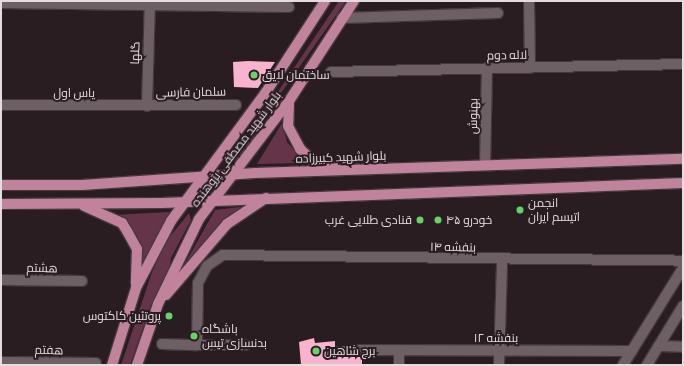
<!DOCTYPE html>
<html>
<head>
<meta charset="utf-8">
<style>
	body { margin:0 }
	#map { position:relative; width:684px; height:366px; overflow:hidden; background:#291d22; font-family:"Titillium Web",Cairo,sans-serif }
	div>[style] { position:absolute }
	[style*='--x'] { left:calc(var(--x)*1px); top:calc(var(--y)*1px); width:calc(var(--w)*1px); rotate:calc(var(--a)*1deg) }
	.green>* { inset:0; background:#653449 }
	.building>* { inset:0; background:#f9b3cf }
	.roads { filter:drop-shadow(1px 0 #443a3e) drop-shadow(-1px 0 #443a3e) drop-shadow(0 1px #443a3e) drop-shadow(0 -1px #443a3e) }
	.minor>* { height:10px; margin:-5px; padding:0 5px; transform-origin:5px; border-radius:5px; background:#6e5f65 }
	.major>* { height:10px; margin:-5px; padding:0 5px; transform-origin:5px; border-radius:5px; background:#c1829c }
	.dots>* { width:11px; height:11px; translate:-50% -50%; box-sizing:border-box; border:2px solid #291d22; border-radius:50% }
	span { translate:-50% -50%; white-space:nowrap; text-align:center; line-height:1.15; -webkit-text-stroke:4px #291d22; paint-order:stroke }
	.street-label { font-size:12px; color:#e5dcdf }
	.poi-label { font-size:12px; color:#e5dcdf }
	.left { translate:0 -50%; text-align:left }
	.right { translate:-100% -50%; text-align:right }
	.frame { position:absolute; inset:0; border:2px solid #e5dcdf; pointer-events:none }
</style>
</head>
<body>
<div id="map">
	<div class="green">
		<i style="clip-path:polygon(339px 1px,346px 1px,281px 93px,247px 150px,237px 161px,232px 160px)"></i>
		<i style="clip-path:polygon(282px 123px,287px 142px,306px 163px,257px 164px)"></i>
		<i style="clip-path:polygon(248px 206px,174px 283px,215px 210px)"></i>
		<i style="clip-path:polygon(170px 212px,162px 226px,140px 272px,141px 259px,112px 215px)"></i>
		<i style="clip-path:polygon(189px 213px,191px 220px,171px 258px,168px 283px,151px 305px,130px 365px,121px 365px,152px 272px,167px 240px)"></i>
	</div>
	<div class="building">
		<i style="clip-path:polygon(233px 62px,248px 61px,275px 62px,258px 88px,234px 87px)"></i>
		<i style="clip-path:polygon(314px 338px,315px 343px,335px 341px,335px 347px,354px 346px,353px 353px,362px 357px,362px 364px,301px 365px,299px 342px)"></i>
	</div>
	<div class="roads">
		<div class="minor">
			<i style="--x:529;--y:1;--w:67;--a:89.1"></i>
			<i style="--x:1;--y:3;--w:288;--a:0.8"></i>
			<i style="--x:342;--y:18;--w:156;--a:-1.8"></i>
			<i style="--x:331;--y:72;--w:352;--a:-1.3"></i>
			<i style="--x:1;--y:105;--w:235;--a:0"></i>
			<i style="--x:147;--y:106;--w:105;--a:-88.4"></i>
			<i style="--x:485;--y:165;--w:97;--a:-88.8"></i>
			<i style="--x:1;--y:280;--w:81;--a:0.7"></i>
			<i style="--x:162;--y:344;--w:35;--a:2"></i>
			<i style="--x:245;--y:345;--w:48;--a:180"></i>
			<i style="--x:197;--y:345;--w:62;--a:-89.1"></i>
			<i style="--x:198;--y:283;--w:19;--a:-62"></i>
			<i style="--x:207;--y:266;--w:19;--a:-35"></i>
			<i style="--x:223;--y:255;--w:460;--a:0.7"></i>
			<i style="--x:659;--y:346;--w:24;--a:2"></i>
			<i style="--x:359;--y:350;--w:273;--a:0.2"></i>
			<i style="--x:399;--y:350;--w:15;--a:90"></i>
			<i style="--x:1;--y:362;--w:95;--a:0.6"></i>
			<i style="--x:499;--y:365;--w:104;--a:-88.3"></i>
			<i style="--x:623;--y:365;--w:114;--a:-58.3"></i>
			<i style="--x:647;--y:365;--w:69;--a:-58.6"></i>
		</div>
		<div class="major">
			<i style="--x:289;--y:103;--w:23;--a:92"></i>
			<i style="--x:288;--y:126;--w:26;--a:62"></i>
			<i style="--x:300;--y:149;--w:16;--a:43"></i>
			<i style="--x:312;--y:160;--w:24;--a:17"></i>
			<i style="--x:1;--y:185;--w:81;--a:0"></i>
			<i style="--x:82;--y:185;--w:173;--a:-4"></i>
			<i style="--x:255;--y:173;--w:428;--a:-1.9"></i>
			<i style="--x:1;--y:204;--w:161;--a:-0.4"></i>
			<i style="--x:162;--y:203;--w:521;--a:-2.2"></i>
			<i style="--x:84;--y:206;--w:42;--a:24.1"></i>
			<i style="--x:122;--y:223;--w:9;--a:58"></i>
			<i style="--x:127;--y:231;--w:21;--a:61"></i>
			<i style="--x:137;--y:249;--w:34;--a:92"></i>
			<i style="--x:166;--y:295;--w:94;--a:-49.3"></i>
			<i style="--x:227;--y:224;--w:47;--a:-33.7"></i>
			<i style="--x:112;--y:365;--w:81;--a:-72.7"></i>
			<i style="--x:136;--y:288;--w:76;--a:-62.4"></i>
			<i style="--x:171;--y:221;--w:160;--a:-53.6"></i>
			<i style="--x:266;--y:92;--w:108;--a:-57"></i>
			<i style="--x:137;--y:365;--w:65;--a:-71"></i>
			<i style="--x:158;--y:304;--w:94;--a:-64.2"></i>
			<i style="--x:199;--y:219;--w:148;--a:-52.7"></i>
			<i style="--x:289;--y:101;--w:119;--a:-57"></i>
		</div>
	</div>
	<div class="dots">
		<i style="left:254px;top:75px;background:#65d467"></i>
		<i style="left:520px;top:210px;background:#65d467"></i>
		<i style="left:420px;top:220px;background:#65d467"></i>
		<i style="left:438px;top:220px;background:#65d467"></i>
		<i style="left:169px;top:316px;background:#65d467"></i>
		<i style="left:194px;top:336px;background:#65d467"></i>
		<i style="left:316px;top:351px;background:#65d467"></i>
	</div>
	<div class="street-label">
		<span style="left:135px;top:53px;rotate:-88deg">گلها</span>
		<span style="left:507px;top:55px;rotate:-1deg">لاله دوم</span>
		<span style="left:191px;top:92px;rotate:-1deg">سلمان فارسی</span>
		<span style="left:74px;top:93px">یاس اول</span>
		<span style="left:473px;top:116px;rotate:-89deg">بهنوش</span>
		<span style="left:236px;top:149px;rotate:-53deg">بلوار شهید مصطفی پژوهنده</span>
		<span style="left:341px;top:157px;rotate:-2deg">بلوار شهید کبیرزاده</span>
		<span style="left:453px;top:247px;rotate:1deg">بنفشه ۱۴</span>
		<span style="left:42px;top:268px;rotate:1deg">هشتم</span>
		<span style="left:496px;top:338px">بنفشه ۱۲</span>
		<span style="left:49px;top:350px;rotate:1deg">هفتم</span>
	</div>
	<div class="poi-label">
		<span class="left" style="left:262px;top:75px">ساختمان لایق</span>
		<span class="left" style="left:528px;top:210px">انجمن<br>اتیسم ایران</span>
		<span class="right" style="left:412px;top:220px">قنادی طلایی غرب</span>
		<span class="left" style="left:446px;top:220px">خودرو ۴۵</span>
		<span class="right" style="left:161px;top:316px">پروتئین کاکتوس</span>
		<span class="left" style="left:202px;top:336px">باشگاه<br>بدنسازی تیس</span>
		<span class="left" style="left:324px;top:351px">برج شاهین</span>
	</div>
	<div class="frame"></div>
</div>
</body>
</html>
